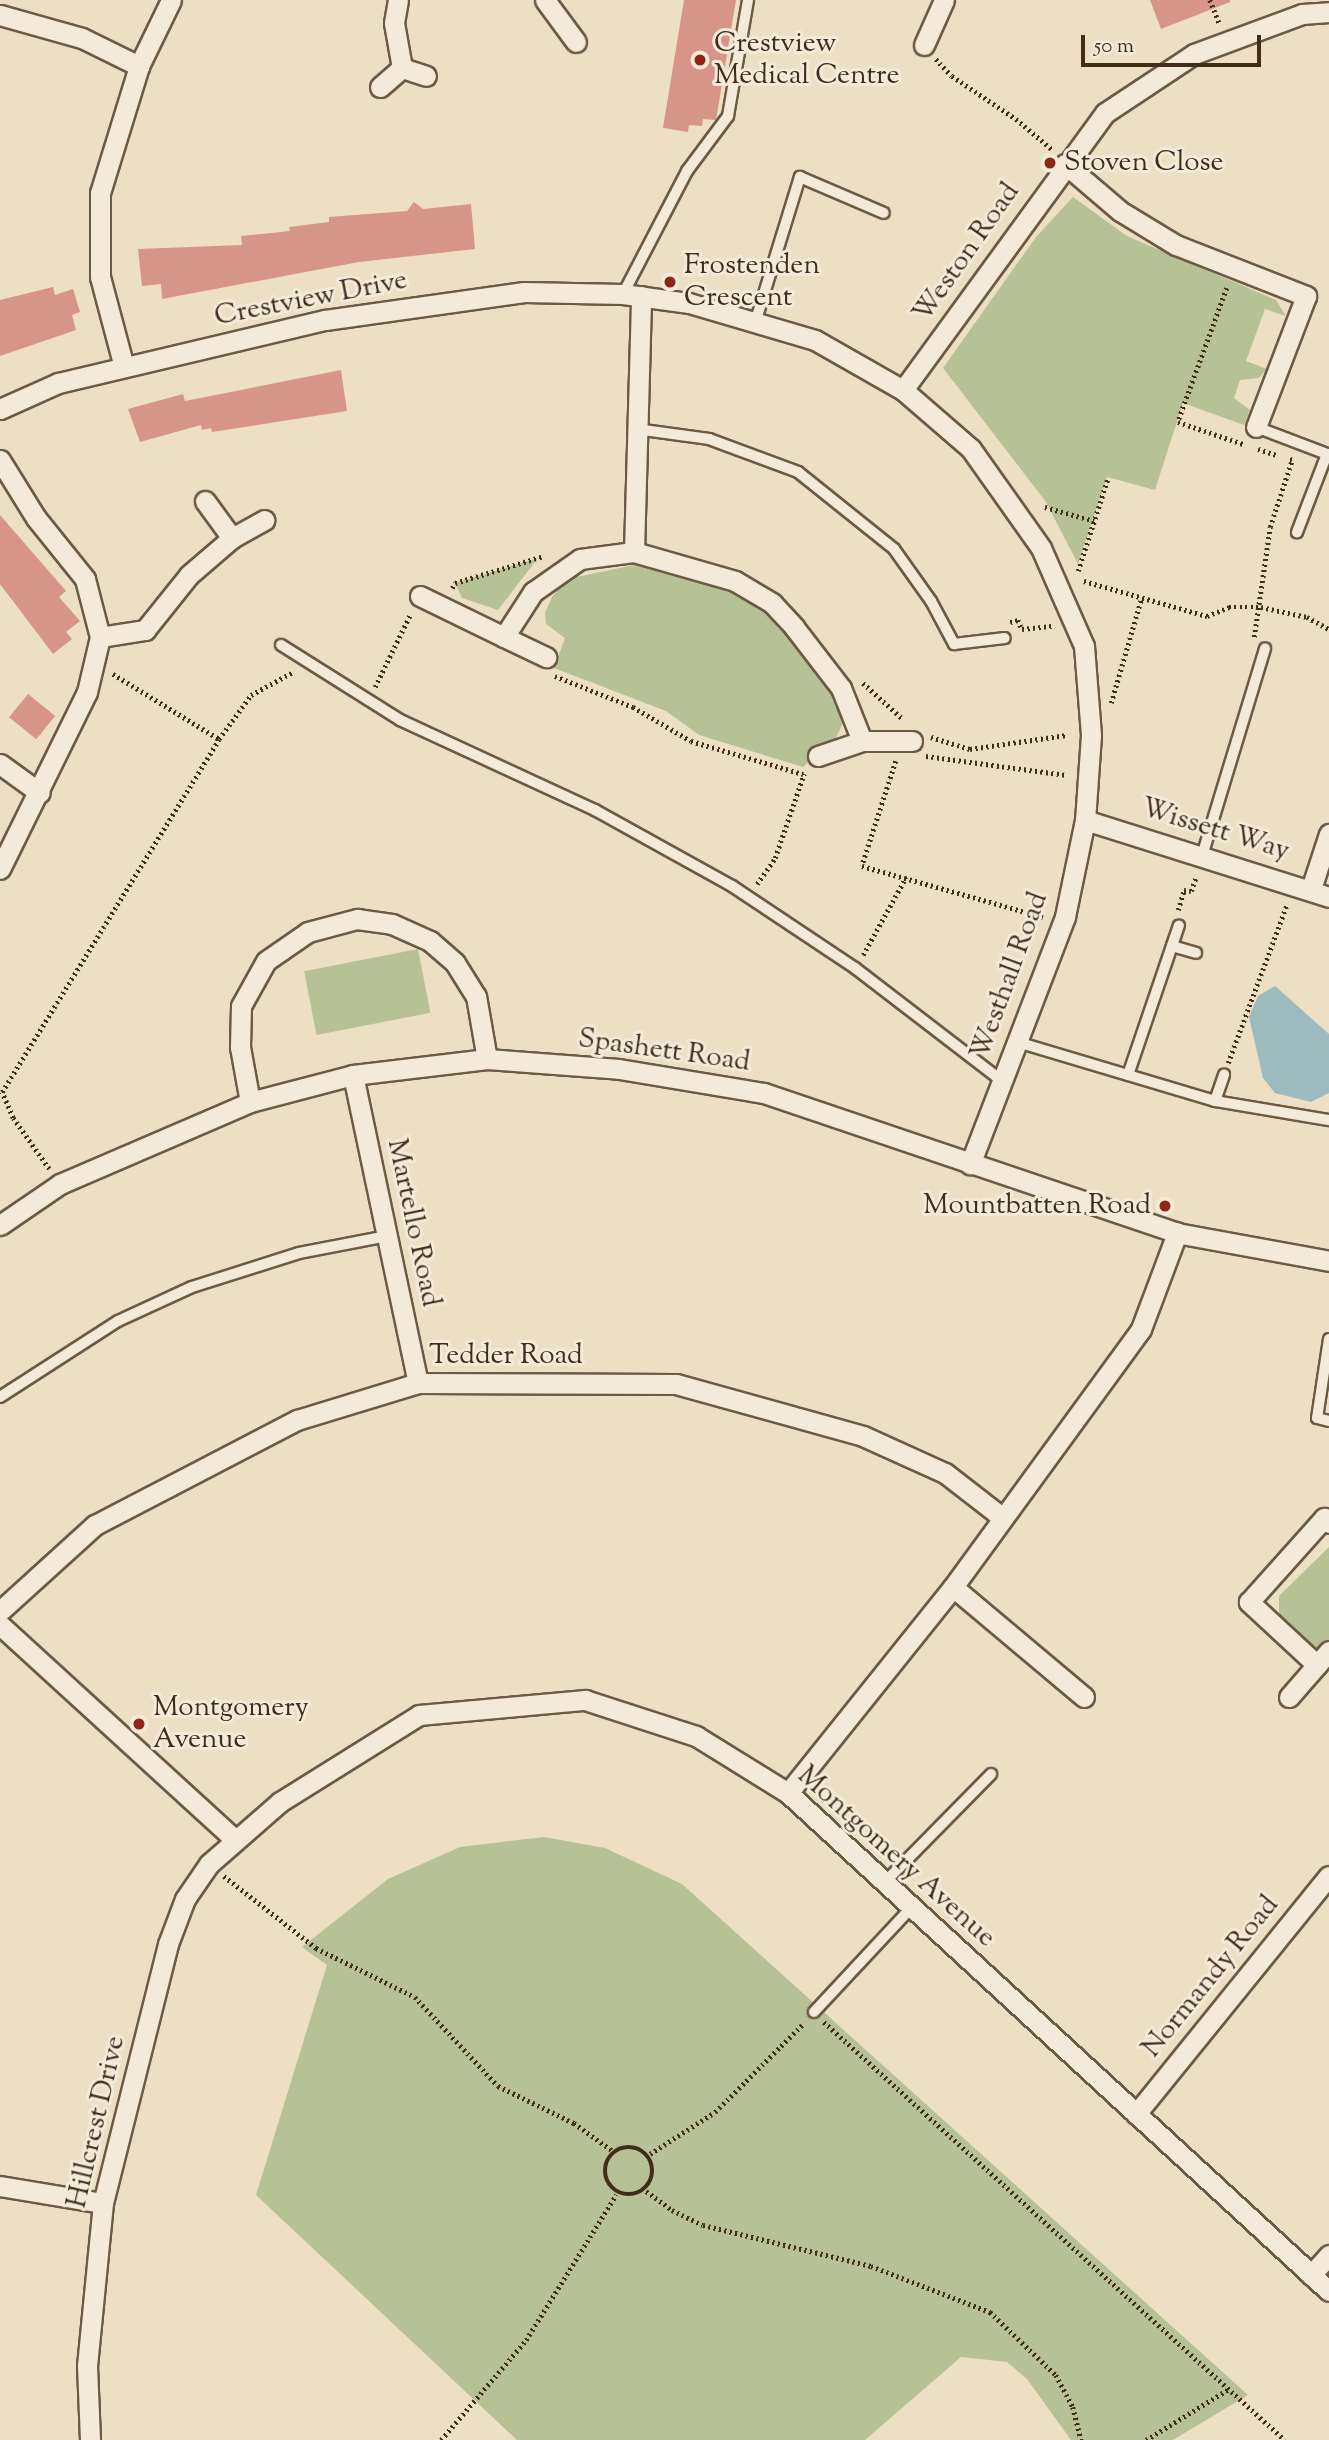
<!DOCTYPE html>
<html>
<head>
<meta charset="utf-8">
<style>
	body { margin:0 }
	#map { position:relative; width:1329px; height:2440px; overflow:hidden; background:#ecdfc4; font-family:"Sorts Mill Goudy",serif }
	div>[style] { position:absolute }
	[style*='--x'] { left:calc(var(--x)*1px); top:calc(var(--y)*1px); width:calc(var(--w)*1px); rotate:calc(var(--a)*1deg) }
	.green>* { inset:0; background:#b6c296; transform-origin:0 0 }
	.water>* { inset:0; background:#9dbabe }
	.building>* { inset:0; background:#d79589; transform-origin:0 0 }
	.path>* { height:4.5px; margin-top:-2.25px; transform-origin:0; background:repeating-linear-gradient(90deg,#422d1b 0 2px,transparent 0 5.5px) }
	.path>.ring { margin:-2.25px; padding:0; box-sizing:content-box; background:none; border:4.5px solid #422d1b; border-radius:50% }
	.roads { filter:drop-shadow(2px 0 #6c5a45) drop-shadow(-2px 0 #6c5a45) drop-shadow(0 2px #6c5a45) drop-shadow(0 -2px #6c5a45) }
	.service>* { height:10px; margin:-5px; padding:0 5px; transform-origin:5px; border-radius:5px; background:#f3ead9 }
	.minor>* { height:19px; margin:-9.5px; padding:0 9.5px; transform-origin:9.5px; border-radius:9.5px; background:#f3ead9 }
	.dots>* { width:19px; height:19px; translate:-50% -50%; box-sizing:border-box; border:4px solid #f3ead9; border-radius:50% }
	span { translate:-50% -50%; white-space:nowrap; text-align:center; line-height:1.15; -webkit-text-stroke:6px #f3ead9; paint-order:stroke }
	.poi-label { font-size:28px; color:#422d1b }
	.left { translate:0 -50%; text-align:left }
	.right { translate:-100% -50%; text-align:right }
	.street-label { font-size:28px; color:#422d1b }
	.scale { position:absolute; left:1081px; top:35px; width:180px; height:32px; box-sizing:border-box; border:4px solid #422d1b; border-top:0; padding-left:9px; font-size:21px; line-height:24px; white-space:nowrap; color:#422d1b; -webkit-text-stroke:5px #f3ead9; paint-order:stroke }
</style>
</head>
<body>
<div id="map">
	<div class="green">
		<i style="clip-path:polygon(1073px 197px,1127px 236px,1276px 300px,1286px 316px,1265px 309px,1246px 361px,1267px 369px,1259px 378px,1240px 380px,1234px 398px,1250px 410px,1244px 425px,1183px 403px,1155px 490px,1107px 477px,1078px 564px,1046px 502px,943px 368px,1036px 237px)"></i>
		<i style="clip-path:polygon(538px 558px,498px 610px,462px 598px,455px 583px)"></i>
		<i style="clip-path:polygon(639px 564px,720px 581px,768px 608px,791px 632px,840px 704px,844px 720px,836px 738px,803px 767px,699px 735px,666px 711px,554px 668px,565px 638px,546px 624px,545px 613px,552px 597px,567px 579px)"></i>
		<i style="left:418px;top:949px;width:65px;height:116px;rotate:79deg"></i>
		<i style="clip-path:polygon(1329px 1547px,1329px 1645px,1316px 1648px,1279px 1614px,1279px 1596px)"></i>
		<i style="clip-path:polygon(544px 1837px,605px 1848px,682px 1884px,1248px 2395px,1173px 2440px,1071px 2440px,1027px 2379px,1007px 2362px,961px 2357px,865px 2440px,517px 2440px,256px 2195px,327px 1965px,302px 1947px,388px 1879px,460px 1847px)"></i>
	</div>
	<div class="water">
		<i style="clip-path:polygon(1275px 986px,1329px 1034px,1329px 1093px,1311px 1102px,1275px 1093px,1263px 1078px,1249px 1017px,1258px 996px)"></i>
	</div>
	<div class="building">
		<i style="clip-path:polygon(684px 0,736px 0,716px 120px,703px 119px,702px 126px,689px 125px,688px 132px,663px 128px)"></i>
		<i style="clip-path:polygon(1150px 0,1230px 0,1230px 2px,1161px 29px)"></i>
		<i style="clip-path:polygon(414px 202px,423px 209px,471px 204px,475px 249px,359px 262px,162px 299px,161px 284px,142px 286px,138px 249px,242px 245px,241px 236px,290px 231px,289px 227px,329px 222px,329px 217px,407px 211px)"></i>
		<i style="clip-path:polygon(53px 287px,55px 295px,73px 289px,80px 312px,72px 315px,76px 330px,0 356px,0 300px)"></i>
		<i style="clip-path:polygon(341px 370px,347px 411px,212px 432px,211px 428px,202px 430px,201px 425px,140px 442px,128px 409px,183px 394px,185px 401px)"></i>
		<i style="clip-path:polygon(0 515px,66px 591px,59px 597px,80px 621px,66px 632px,72px 639px,53px 654px,0 584px)"></i>
		<i style="left:28px;top:694px;width:35px;height:30px;rotate:39deg"></i>
	</div>
	<div class="path">
		<i style="--x:1210;--y:0;--w:27;--a:68"></i>
		<i style="--x:936;--y:59;--w:23;--a:47"></i>
		<i style="--x:952;--y:76;--w:77;--a:33.9"></i>
		<i style="--x:1016;--y:119;--w:48;--a:40"></i>
		<i style="--x:1227;--y:288;--w:143;--a:110.1"></i>
		<i style="--x:1178;--y:422;--w:69;--a:18.7"></i>
		<i style="--x:1258;--y:449;--w:19;--a:18"></i>
		<i style="--x:1045;--y:507;--w:51;--a:15.9"></i>
		<i style="--x:1078;--y:571;--w:98;--a:-72.1"></i>
		<i style="--x:1084;--y:581;--w:128;--a:15.9"></i>
		<i style="--x:1207;--y:616;--w:24;--a:-22"></i>
		<i style="--x:1229;--y:607;--w:32;--a:0"></i>
		<i style="--x:1261;--y:607;--w:47;--a:12.3"></i>
		<i style="--x:1307;--y:617;--w:25;--a:29"></i>
		<i style="--x:452;--y:588;--w:6;--a:-59"></i>
		<i style="--x:455;--y:583;--w:93;--a:-16.9"></i>
		<i style="--x:1010;--y:622;--w:8;--a:-14"></i>
		<i style="--x:1018;--y:620;--w:10;--a:66"></i>
		<i style="--x:1022;--y:629;--w:30;--a:-6"></i>
		<i style="--x:1254;--y:637;--w:111;--a:-81.7"></i>
		<i style="--x:1270;--y:527;--w:71;--a:-71.8"></i>
		<i style="--x:1292;--y:460;--w:4;--a:-166"></i>
		<i style="--x:113;--y:674;--w:124;--a:31.5"></i>
		<i style="--x:555;--y:676;--w:84;--a:21.7"></i>
		<i style="--x:633;--y:707;--w:67;--a:30.4"></i>
		<i style="--x:691;--y:741;--w:117;--a:16.4"></i>
		<i style="--x:863;--y:683;--w:54;--a:42"></i>
		<i style="--x:375;--y:687;--w:82;--a:-64.1"></i>
		<i style="--x:1111;--y:703;--w:107;--a:-73.8"></i>
		<i style="--x:931;--y:737;--w:41;--a:17.1"></i>
		<i style="--x:970;--y:749;--w:98;--a:-8.2"></i>
		<i style="--x:926;--y:756;--w:142;--a:7.7"></i>
		<i style="--x:896;--y:761;--w:110;--a:107.9"></i>
		<i style="--x:862;--y:866;--w:188;--a:15.7"></i>
		<i style="--x:757;--y:884;--w:32;--a:-55"></i>
		<i style="--x:775;--y:858;--w:89;--a:-71"></i>
		<i style="--x:1178;--y:910;--w:21;--a:-73"></i>
		<i style="--x:1184;--y:890;--w:7;--a:8"></i>
		<i style="--x:1191;--y:891;--w:15;--a:-70"></i>
		<i style="--x:863;--y:955;--w:89;--a:-61.1"></i>
		<i style="--x:1228;--y:1063;--w:170;--a:-69.6"></i>
		<i style="--x:49;--y:1169;--w:62;--a:-125.2"></i>
		<i style="--x:13;--y:1118;--w:28;--a:-113"></i>
		<i style="--x:2;--y:1092;--w:414;--a:-58.4"></i>
		<i style="--x:219;--y:739;--w:54;--a:-54"></i>
		<i style="--x:251;--y:695;--w:48;--a:-28.7"></i>
		<i style="--x:224;--y:1876;--w:117;--a:38"></i>
		<i style="--x:316;--y:1948;--w:110;--a:26.3"></i>
		<i style="--x:415;--y:1997;--w:122;--a:47"></i>
		<i style="--x:498;--y:2086;--w:85;--a:26"></i>
		<i style="--x:574;--y:2123;--w:48;--a:35.7"></i>
		<i style="--x:824;--y:2022;--w:622;--a:42.2"></i>
		<i class="ring" style="left:605px;top:2147px;width:43.5px;height:43.5px"></i>
		<i style="--x:650;--y:2154;--w:77;--a:-32.9"></i>
		<i style="--x:715;--y:2112;--w:124;--a:-45"></i>
		<i style="--x:642;--y:2188;--w:37;--a:36"></i>
		<i style="--x:672;--y:2210;--w:34;--a:26"></i>
		<i style="--x:703;--y:2225;--w:173;--a:13.7"></i>
		<i style="--x:871;--y:2266;--w:128;--a:21.1"></i>
		<i style="--x:990;--y:2312;--w:91;--a:43.7"></i>
		<i style="--x:1056;--y:2375;--w:36;--a:62"></i>
		<i style="--x:1073;--y:2407;--w:34;--a:76"></i>
		<i style="--x:441;--y:2440;--w:131;--a:-49.6"></i>
		<i style="--x:526;--y:2340;--w:171;--a:-58.2"></i>
		<i style="--x:1146;--y:2440;--w:97;--a:-31.6"></i>
	</div>
	<div class="roads">
		<div class="service">
			<i style="--x:623;--y:294;--w:139;--a:-62.5"></i>
			<i style="--x:687;--y:171;--w:69;--a:-53.3"></i>
			<i style="--x:728;--y:116;--w:118;--a:-80.2"></i>
			<i style="--x:755;--y:323;--w:153;--a:-72.9"></i>
			<i style="--x:800;--y:177;--w:91;--a:23.2"></i>
			<i style="--x:1256;--y:427;--w:76;--a:20.8"></i>
			<i style="--x:1327;--y:454;--w:84;--a:111"></i>
			<i style="--x:636;--y:429;--w:74;--a:7.8"></i>
			<i style="--x:709;--y:439;--w:95;--a:20.3"></i>
			<i style="--x:798;--y:472;--w:123;--a:38.7"></i>
			<i style="--x:894;--y:549;--w:64;--a:54.6"></i>
			<i style="--x:931;--y:601;--w:49;--a:61.9"></i>
			<i style="--x:954;--y:644;--w:51;--a:-6.7"></i>
			<i style="--x:281;--y:645;--w:141;--a:32.2"></i>
			<i style="--x:400;--y:720;--w:215;--a:24.8"></i>
			<i style="--x:595;--y:810;--w:157;--a:29"></i>
			<i style="--x:732;--y:886;--w:148;--a:33.7"></i>
			<i style="--x:855;--y:968;--w:185;--a:37.5"></i>
			<i style="--x:1202;--y:856;--w:217;--a:-73.1"></i>
			<i style="--x:1172;--y:946;--w:25;--a:16"></i>
			<i style="--x:1017;--y:1042;--w:207;--a:16.6"></i>
			<i style="--x:1215;--y:1101;--w:116;--a:9.5"></i>
			<i style="--x:1128;--y:1075;--w:158;--a:-71.2"></i>
			<i style="--x:1215;--y:1101;--w:28;--a:-71"></i>
			<i style="--x:1329;--y:1339;--w:80;--a:98.6"></i>
			<i style="--x:1317;--y:1418;--w:12;--a:14"></i>
			<i style="--x:0;--y:1397;--w:140;--a:-32.8"></i>
			<i style="--x:118;--y:1321;--w:81;--a:-24.7"></i>
			<i style="--x:192;--y:1287;--w:112;--a:-17.6"></i>
			<i style="--x:299;--y:1253;--w:90;--a:-10.9"></i>
			<i style="--x:886;--y:1881;--w:150;--a:-45.5"></i>
			<i style="--x:814;--y:2012;--w:142;--a:-47"></i>
		</div>
		<div class="minor">
			<i style="--x:398;--y:0;--w:23;--a:100"></i>
			<i style="--x:394;--y:23;--w:46;--a:79.9"></i>
			<i style="--x:545;--y:0;--w:52;--a:53.6"></i>
			<i style="--x:0;--y:15;--w:85;--a:15.7"></i>
			<i style="--x:82;--y:38;--w:64;--a:26.2"></i>
			<i style="--x:924;--y:45;--w:49;--a:-66"></i>
			<i style="--x:402;--y:68;--w:25;--a:18"></i>
			<i style="--x:380;--y:87;--w:29;--a:-41"></i>
			<i style="--x:1065;--y:164;--w:72;--a:40.5"></i>
			<i style="--x:1120;--y:211;--w:66;--a:31.3"></i>
			<i style="--x:1176;--y:245;--w:140;--a:21.4"></i>
			<i style="--x:1306;--y:296;--w:140;--a:110.9"></i>
			<i style="--x:124;--y:367;--w:93;--a:-104.9"></i>
			<i style="--x:100;--y:277;--w:84;--a:-90"></i>
			<i style="--x:100;--y:193;--w:133;--a:-72.9"></i>
			<i style="--x:139;--y:66;--w:73;--a:-64.1"></i>
			<i style="--x:903;--y:390;--w:343;--a:-53.9"></i>
			<i style="--x:1105;--y:113;--w:107;--a:-33.5"></i>
			<i style="--x:1194;--y:54;--w:115;--a:-20.3"></i>
			<i style="--x:1302;--y:14;--w:27;--a:-4"></i>
			<i style="--x:0;--y:409;--w:64;--a:-24.1"></i>
			<i style="--x:58;--y:383;--w:274;--a:-13.3"></i>
			<i style="--x:325;--y:320;--w:201;--a:-8"></i>
			<i style="--x:524;--y:292;--w:99;--a:1.2"></i>
			<i style="--x:623;--y:294;--w:67;--a:7.8"></i>
			<i style="--x:689;--y:303;--w:131;--a:16.4"></i>
			<i style="--x:815;--y:340;--w:101;--a:29.6"></i>
			<i style="--x:903;--y:390;--w:90;--a:40.9"></i>
			<i style="--x:971;--y:449;--w:121;--a:54.7"></i>
			<i style="--x:1041;--y:548;--w:107;--a:66.3"></i>
			<i style="--x:1084;--y:646;--w:89;--a:85.5"></i>
			<i style="--x:1091;--y:735;--w:85;--a:94"></i>
			<i style="--x:1085;--y:820;--w:99;--a:101.7"></i>
			<i style="--x:1065;--y:917;--w:265;--a:111"></i>
			<i style="--x:0;--y:460;--w:68;--a:58.2"></i>
			<i style="--x:36;--y:518;--w:78;--a:51.2"></i>
			<i style="--x:85;--y:579;--w:60;--a:75.5"></i>
			<i style="--x:100;--y:637;--w:57;--a:103.3"></i>
			<i style="--x:87;--y:692;--w:197;--a:116.2"></i>
			<i style="--x:205;--y:501;--w:46;--a:53.9"></i>
			<i style="--x:634;--y:552;--w:256;--a:-88.4"></i>
			<i style="--x:420;--y:596;--w:93;--a:26"></i>
			<i style="--x:504;--y:637;--w:54;--a:-57.2"></i>
			<i style="--x:533;--y:592;--w:57;--a:-35.1"></i>
			<i style="--x:580;--y:559;--w:54;--a:-7.4"></i>
			<i style="--x:634;--y:552;--w:105;--a:16"></i>
			<i style="--x:735;--y:581;--w:43;--a:30.7"></i>
			<i style="--x:772;--y:603;--w:33;--a:47"></i>
			<i style="--x:794;--y:627;--w:77;--a:52.4"></i>
			<i style="--x:841;--y:688;--w:57;--a:68.4"></i>
			<i style="--x:862;--y:741;--w:50;--a:0"></i>
			<i style="--x:100;--y:637;--w:46;--a:-8.8"></i>
			<i style="--x:145;--y:630;--w:70;--a:-51.3"></i>
			<i style="--x:189;--y:575;--w:57;--a:-40.7"></i>
			<i style="--x:232;--y:538;--w:37;--a:-29"></i>
			<i style="--x:504;--y:637;--w:47;--a:25.5"></i>
			<i style="--x:818;--y:756;--w:46;--a:-18.8"></i>
			<i style="--x:0;--y:764;--w:49;--a:35.9"></i>
			<i style="--x:1085;--y:820;--w:256;--a:17.5"></i>
			<i style="--x:1311;--y:889;--w:58;--a:-71.9"></i>
			<i style="--x:353;--y:1075;--w:315;--a:78.1"></i>
			<i style="--x:250;--y:1102;--w:56;--a:-100.3"></i>
			<i style="--x:240;--y:1047;--w:41;--a:-88.6"></i>
			<i style="--x:241;--y:1006;--w:51;--a:-60.9"></i>
			<i style="--x:266;--y:961;--w:51;--a:-34.6"></i>
			<i style="--x:308;--y:932;--w:51;--a:-14.9"></i>
			<i style="--x:357;--y:919;--w:35;--a:8"></i>
			<i style="--x:392;--y:924;--w:42;--a:24.1"></i>
			<i style="--x:430;--y:941;--w:33;--a:41"></i>
			<i style="--x:455;--y:963;--w:39;--a:58"></i>
			<i style="--x:476;--y:996;--w:64;--a:80.1"></i>
			<i style="--x:0;--y:1225;--w:73;--a:-34.3"></i>
			<i style="--x:60;--y:1184;--w:207;--a:-23.3"></i>
			<i style="--x:250;--y:1102;--w:106;--a:-14.7"></i>
			<i style="--x:353;--y:1075;--w:135;--a:-6.8"></i>
			<i style="--x:487;--y:1059;--w:132;--a:4.3"></i>
			<i style="--x:619;--y:1069;--w:147;--a:9.4"></i>
			<i style="--x:764;--y:1093;--w:436;--a:18.7"></i>
			<i style="--x:1177;--y:1233;--w:155;--a:10.4"></i>
			<i style="--x:953;--y:1587;--w:171;--a:40"></i>
			<i style="--x:0;--y:1611;--w:128;--a:-42.2"></i>
			<i style="--x:95;--y:1525;--w:228;--a:-27.5"></i>
			<i style="--x:297;--y:1420;--w:127;--a:-17"></i>
			<i style="--x:418;--y:1383;--w:258;--a:0.2"></i>
			<i style="--x:676;--y:1384;--w:194;--a:15.5"></i>
			<i style="--x:863;--y:1436;--w:90;--a:24.3"></i>
			<i style="--x:945;--y:1473;--w:73;--a:37.8"></i>
			<i style="--x:0;--y:1625;--w:317;--a:42.4"></i>
			<i style="--x:1317;--y:1665;--w:93;--a:-137.2"></i>
			<i style="--x:1249;--y:1602;--w:113;--a:-48.2"></i>
			<i style="--x:1324;--y:1518;--w:7;--a:45"></i>
			<i style="--x:1289;--y:1697;--w:61;--a:-49"></i>
			<i style="--x:788;--y:1793;--w:264;--a:-51.3"></i>
			<i style="--x:953;--y:1587;--w:319;--a:-53.9"></i>
			<i style="--x:1141;--y:1329;--w:103;--a:-69.4"></i>
			<i style="--x:1136;--y:2114;--w:306;--a:-51"></i>
			<i style="--x:0;--y:2186;--w:104;--a:9.4"></i>
			<i style="--x:1311;--y:2275;--w:27;--a:-48"></i>
			<i style="--x:90;--y:2440;--w:74;--a:-92.3"></i>
			<i style="--x:87;--y:2366;--w:164;--a:-84.4"></i>
			<i style="--x:103;--y:2203;--w:267;--a:-75.9"></i>
			<i style="--x:168;--y:1944;--w:48;--a:-69.3"></i>
			<i style="--x:185;--y:1899;--w:42;--a:-55.6"></i>
			<i style="--x:209;--y:1864;--w:94;--a:-41.1"></i>
			<i style="--x:280;--y:1802;--w:164;--a:-32"></i>
			<i style="--x:419;--y:1715;--w:167;--a:-5.2"></i>
			<i style="--x:585;--y:1700;--w:117;--a:18"></i>
			<i style="--x:696;--y:1736;--w:108;--a:31.8"></i>
			<i style="--x:788;--y:1793;--w:735;--a:42.63"></i>
		</div>
	</div>
	<div class="dots">
		<i style="left:700px;top:60px;background:#8f2418"></i>
		<i style="left:1050px;top:163px;background:#8f2418"></i>
		<i style="left:670px;top:282px;background:#8f2418"></i>
		<i style="left:1165px;top:1206px;background:#8f2418"></i>
		<i style="left:139px;top:1724px;background:#8f2418"></i>
	</div>
	<div class="poi-label">
		<span class="left" style="left:714px;top:60px">Crestview<br>Medical Centre</span>
		<span class="left" style="left:1064px;top:163px">Stoven Close</span>
		<span class="left" style="left:684px;top:282px">Frostenden<br>Crescent</span>
		<span class="right" style="left:1151px;top:1206px">Mountbatten Road</span>
		<span class="left" style="left:153px;top:1724px">Montgomery<br>Avenue</span>
	</div>
	<div class="street-label">
		<span style="left:967px;top:253px;rotate:-55deg">Weston Road</span>
		<span style="left:311px;top:299px;rotate:-11deg">Crestview Drive</span>
		<span style="left:1215px;top:830px;rotate:17deg">Wissett Way</span>
		<span style="left:1010px;top:976px;rotate:-70deg">Westhall Road</span>
		<span style="left:664px;top:1051px;rotate:8deg">Spashett Road</span>
		<span style="left:413px;top:1223px;rotate:78deg">Martello Road</span>
		<span style="left:506px;top:1356px">Tedder Road</span>
		<span style="left:896px;top:1857px;rotate:42deg">Montgomery Avenue</span>
		<span style="left:1211px;top:1977px;rotate:-51deg">Normandy Road</span>
		<span style="left:97px;top:2122px;rotate:-77deg">Hillcrest Drive</span>
	</div>
	<div class="scale">50 m</div>
</div>
</body>
</html>
